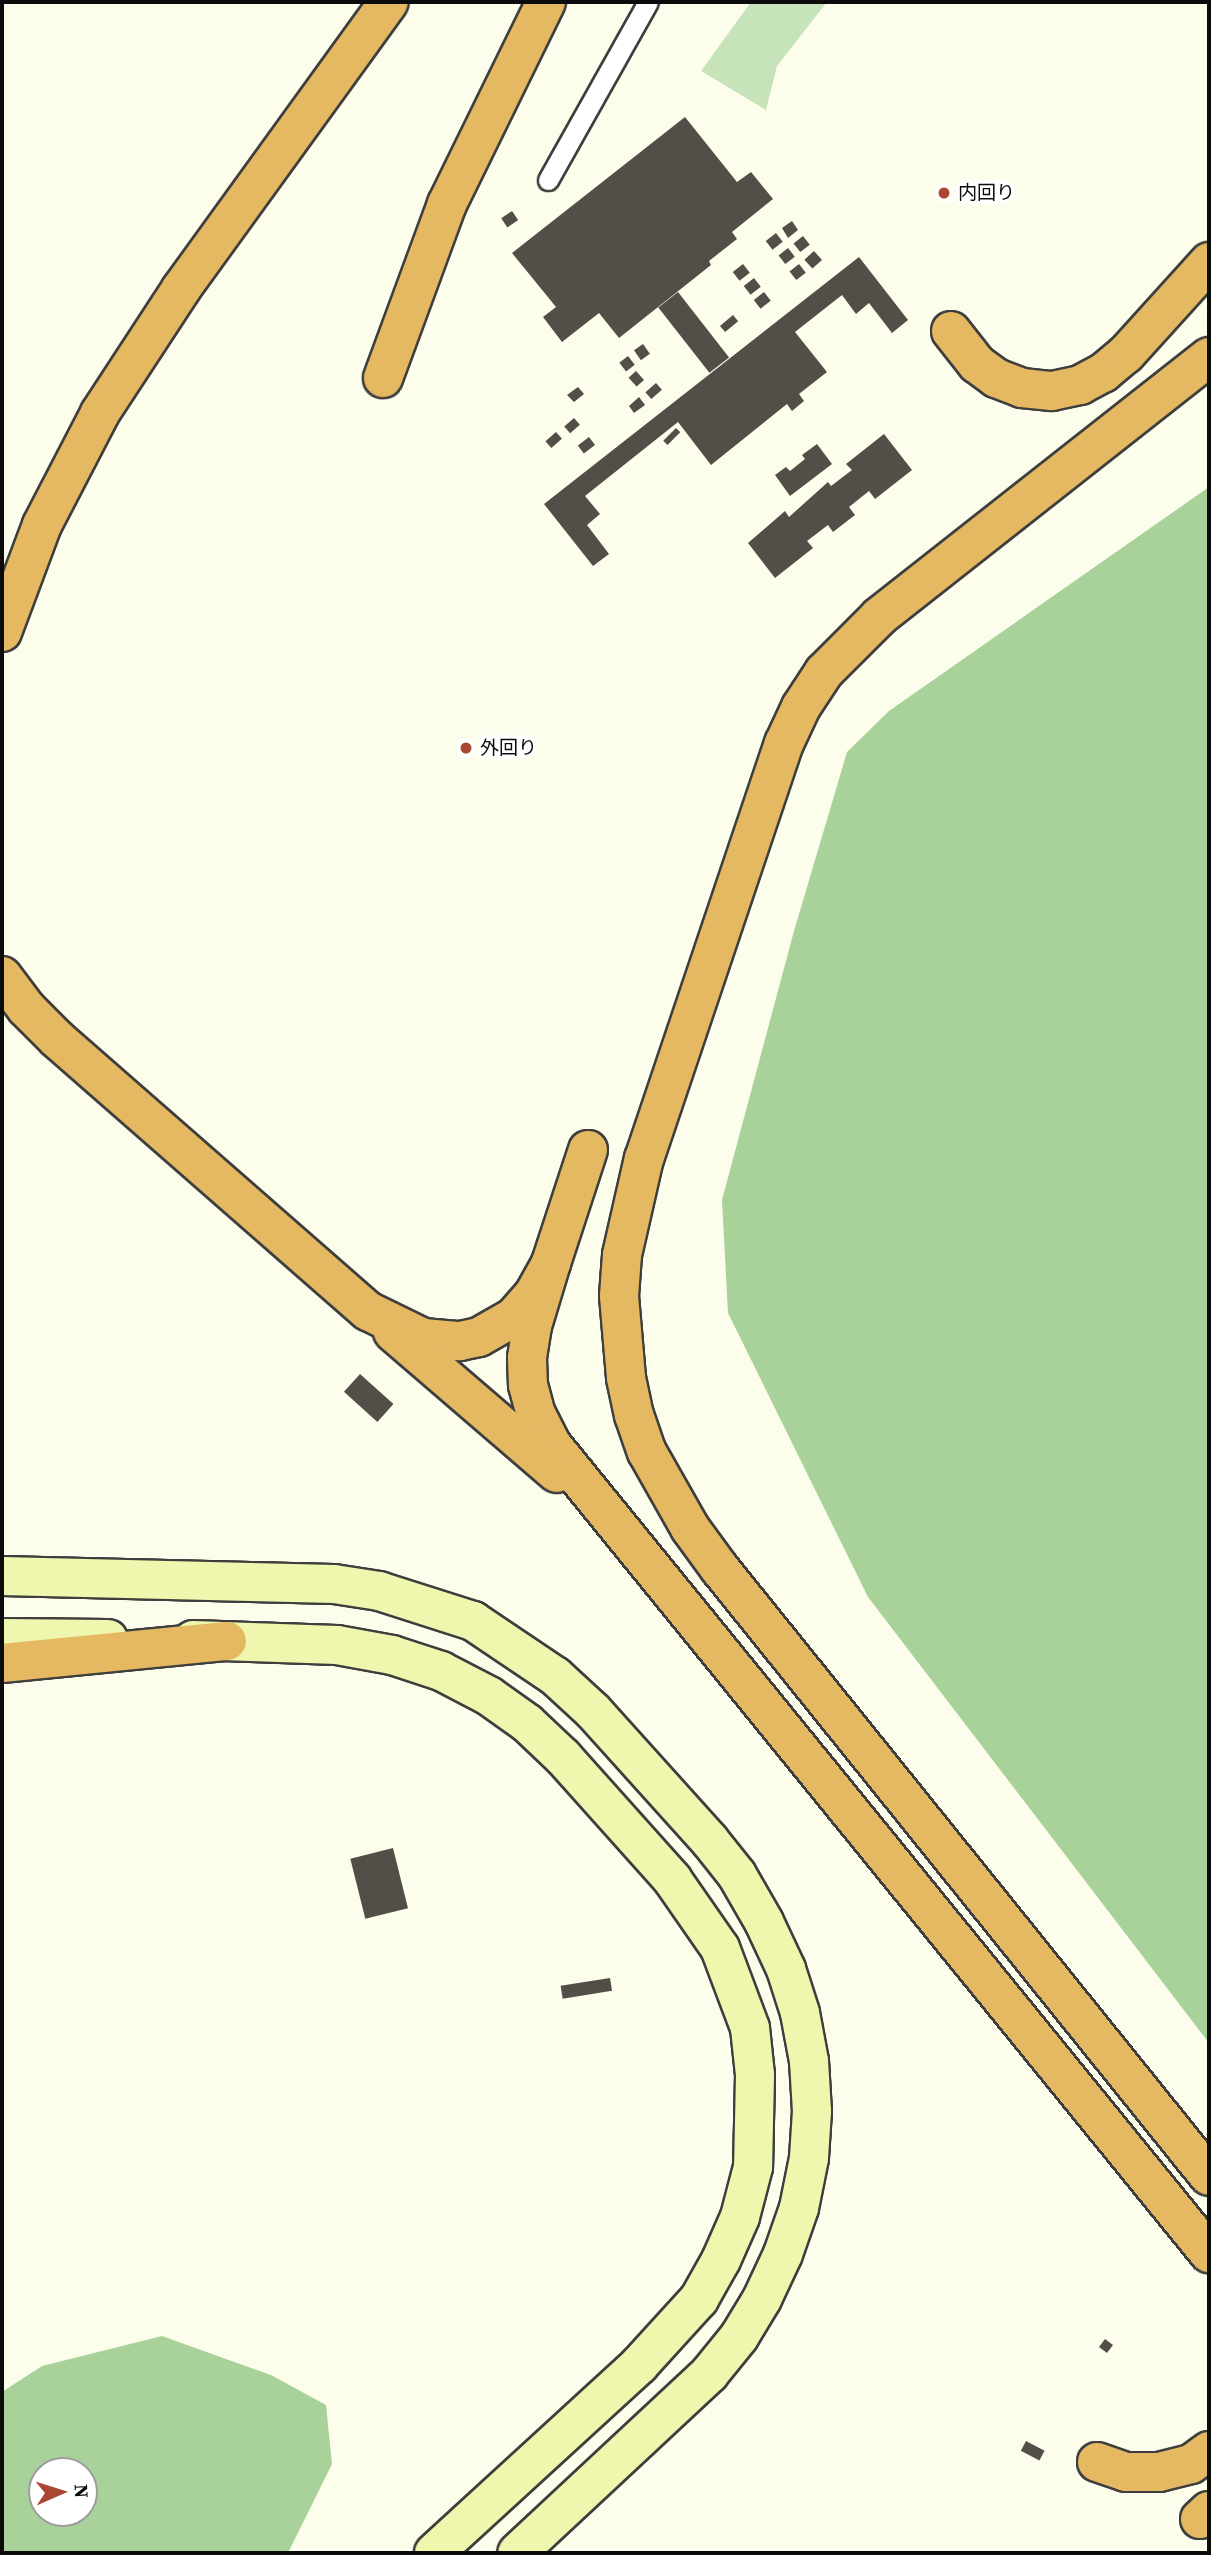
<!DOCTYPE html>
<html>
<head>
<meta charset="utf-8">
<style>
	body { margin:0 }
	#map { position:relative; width:1211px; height:2555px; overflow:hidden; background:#fdfdeb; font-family:"Source Serif 4","Noto Sans JP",serif }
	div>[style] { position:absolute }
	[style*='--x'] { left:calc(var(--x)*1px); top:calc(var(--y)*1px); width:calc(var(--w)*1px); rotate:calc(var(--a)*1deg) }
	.green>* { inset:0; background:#c6e3b9 }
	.forest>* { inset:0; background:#a8d29a }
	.building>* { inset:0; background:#524f49; transform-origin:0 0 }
	.roads { filter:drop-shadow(2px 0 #3e3e3e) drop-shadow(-2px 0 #3e3e3e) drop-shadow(0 2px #3e3e3e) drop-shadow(0 -2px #3e3e3e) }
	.lane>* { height:19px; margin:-9.5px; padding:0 9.5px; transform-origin:9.5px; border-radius:9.5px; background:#fff }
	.secondary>* { height:38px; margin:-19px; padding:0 19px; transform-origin:19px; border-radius:19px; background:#eff6ad }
	.highway>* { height:38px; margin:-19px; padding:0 19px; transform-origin:19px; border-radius:19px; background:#e4b962 }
	.dots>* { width:19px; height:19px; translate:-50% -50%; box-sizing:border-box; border:4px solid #fff; border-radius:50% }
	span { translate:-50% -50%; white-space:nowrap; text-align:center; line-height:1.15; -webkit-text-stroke:7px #fff; paint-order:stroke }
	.poi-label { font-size:19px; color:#0b0b0b }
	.left { translate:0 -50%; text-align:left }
	.frame { position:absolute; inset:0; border:4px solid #0b0b0b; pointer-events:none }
	.north { position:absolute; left:28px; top:2457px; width:70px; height:70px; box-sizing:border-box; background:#fff; border:2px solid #9d9d9d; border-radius:50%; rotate:87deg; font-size:19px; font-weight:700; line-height:28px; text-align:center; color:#0b0b0b }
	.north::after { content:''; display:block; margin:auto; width:24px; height:32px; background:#ab4633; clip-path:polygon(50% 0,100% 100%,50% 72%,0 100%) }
</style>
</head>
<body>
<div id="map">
	<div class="green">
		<i style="clip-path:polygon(751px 2px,827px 2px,777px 66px,766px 110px,701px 71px)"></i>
	</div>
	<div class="forest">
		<i style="clip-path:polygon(1209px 487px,1209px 2043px,868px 1597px,728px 1313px,722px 1200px,794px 931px,847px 752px,889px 711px)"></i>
		<i style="clip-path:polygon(evenodd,162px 2336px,271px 2375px,326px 2405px,332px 2464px,288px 2553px,2px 2553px,2px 2392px,42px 2366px,162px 2336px,42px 2471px,84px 2471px,84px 2513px,42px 2513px,42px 2471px)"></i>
	</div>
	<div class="building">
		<i style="clip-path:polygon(685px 117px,737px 182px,751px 172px,773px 199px,732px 232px,737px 239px,709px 261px,711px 265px,619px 338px,599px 313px,562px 342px,543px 317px,556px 307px,512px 253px)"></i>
		<i style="left:512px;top:211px;width:11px;height:13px;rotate:56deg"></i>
		<i style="clip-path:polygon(792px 221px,798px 230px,788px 238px,782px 228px)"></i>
		<i style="left:776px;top:233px;width:11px;height:13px;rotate:52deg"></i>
		<i style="left:803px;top:236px;width:11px;height:12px;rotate:52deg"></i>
		<i style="left:788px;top:248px;width:11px;height:12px;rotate:52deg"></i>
		<i style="left:814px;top:251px;width:12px;height:13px;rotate:48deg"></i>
		<i style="clip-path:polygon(859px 257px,908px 320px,892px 333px,869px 303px,856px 314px,842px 295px,795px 332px,827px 372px,799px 394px,804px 401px,792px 411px,787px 404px,711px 465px,678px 422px,585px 496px,600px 514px,587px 525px,609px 554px,593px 566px,544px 504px)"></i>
		<i style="left:743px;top:264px;width:11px;height:13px;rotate:52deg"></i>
		<i style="left:799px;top:264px;width:11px;height:12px;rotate:52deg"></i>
		<i style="left:754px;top:278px;width:11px;height:13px;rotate:52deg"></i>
		<i style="left:678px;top:292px;width:83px;height:25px;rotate:52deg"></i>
		<i style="left:764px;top:292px;width:11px;height:13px;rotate:52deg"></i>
		<i style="left:733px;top:315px;width:8px;height:17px;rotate:50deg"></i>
		<i style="left:643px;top:344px;width:12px;height:11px;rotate:55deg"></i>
		<i style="left:628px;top:356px;width:11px;height:11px;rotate:52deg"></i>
		<i style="left:636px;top:371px;width:12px;height:10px;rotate:48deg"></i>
		<i style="left:656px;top:383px;width:9px;height:14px;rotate:49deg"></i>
		<i style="clip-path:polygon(578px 387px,584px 394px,574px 402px,567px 395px)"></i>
		<i style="clip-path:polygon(639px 397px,645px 405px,634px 413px,629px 406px)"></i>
		<i style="left:574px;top:418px;width:9px;height:13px;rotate:49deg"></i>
		<i style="left:676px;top:428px;width:6px;height:18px;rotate:45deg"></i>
		<i style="left:556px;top:432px;width:9px;height:14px;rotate:49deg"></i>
		<i style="clip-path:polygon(884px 434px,912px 470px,875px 499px,869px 491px,849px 507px,855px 515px,833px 532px,828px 525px,807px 541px,813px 548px,775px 578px,748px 543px,785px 511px,789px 517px,828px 482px,831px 486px,852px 470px,846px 464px)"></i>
		<i style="left:589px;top:437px;width:10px;height:14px;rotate:53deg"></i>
		<i style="clip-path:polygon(817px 444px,832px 464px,790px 496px,775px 475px,786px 467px,790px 471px,805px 459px,802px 455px)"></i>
		<i style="left:360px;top:1374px;width:45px;height:24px;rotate:42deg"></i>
		<i style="left:393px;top:1848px;width:62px;height:44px;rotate:76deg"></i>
		<i style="left:610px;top:1978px;width:13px;height:50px;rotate:81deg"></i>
		<i style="left:1105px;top:2339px;width:10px;height:10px;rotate:37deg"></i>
		<i style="left:1026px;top:2441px;width:21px;height:11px;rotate:28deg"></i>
	</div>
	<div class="roads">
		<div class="lane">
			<i style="--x:548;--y:180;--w:204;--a:-60.7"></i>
		</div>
		<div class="secondary">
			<i style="--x:2;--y:1576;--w:332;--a:1.4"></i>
			<i style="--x:334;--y:1584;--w:46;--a:8.8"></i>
			<i style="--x:379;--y:1591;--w:99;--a:17.7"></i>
			<i style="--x:473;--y:1621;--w:99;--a:33.9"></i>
			<i style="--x:555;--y:1676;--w:52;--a:42.6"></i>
			<i style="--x:593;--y:1711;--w:175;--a:48"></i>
			<i style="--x:710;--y:1841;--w:43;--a:51.5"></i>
			<i style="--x:737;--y:1875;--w:54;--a:60.1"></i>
			<i style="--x:764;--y:1922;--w:52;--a:64.9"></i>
			<i style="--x:786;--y:1969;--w:46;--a:72.3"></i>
			<i style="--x:800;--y:2013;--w:49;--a:79.4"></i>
			<i style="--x:809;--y:2061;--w:50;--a:86.6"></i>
			<i style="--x:812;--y:2111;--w:47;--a:93.7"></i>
			<i style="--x:809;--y:2158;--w:51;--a:101.3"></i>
			<i style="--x:799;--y:2208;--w:49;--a:109.2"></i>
			<i style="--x:783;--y:2254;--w:50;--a:115"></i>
			<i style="--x:762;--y:2299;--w:44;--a:121.2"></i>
			<i style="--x:739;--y:2337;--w:48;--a:129"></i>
			<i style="--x:709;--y:2374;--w:262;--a:137"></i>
			<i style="--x:2;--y:1638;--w:106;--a:0.5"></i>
			<i style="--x:193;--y:1640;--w:144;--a:2"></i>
			<i style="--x:337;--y:1645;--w:56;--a:10.3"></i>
			<i style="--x:392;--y:1655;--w:52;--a:18.1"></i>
			<i style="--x:441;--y:1671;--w:54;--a:27.5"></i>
			<i style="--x:489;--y:1696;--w:47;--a:35.4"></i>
			<i style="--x:527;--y:1723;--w:50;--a:43.4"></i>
			<i style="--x:563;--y:1757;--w:164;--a:48.2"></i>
			<i style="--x:672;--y:1879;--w:84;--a:55.2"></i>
			<i style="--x:720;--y:1948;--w:85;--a:69.4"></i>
			<i style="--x:750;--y:2028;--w:47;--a:83.9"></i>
			<i style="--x:755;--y:2075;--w:92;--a:91.2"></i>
			<i style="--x:753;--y:2167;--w:52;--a:104.6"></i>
			<i style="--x:740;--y:2217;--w:47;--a:113.8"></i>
			<i style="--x:721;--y:2260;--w:45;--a:119.4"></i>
			<i style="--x:699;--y:2299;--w:89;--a:132.3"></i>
			<i style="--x:639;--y:2365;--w:278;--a:137.5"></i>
		</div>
		<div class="highway">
			<i style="--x:951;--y:331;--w:42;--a:51.8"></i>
			<i style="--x:977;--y:364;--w:24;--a:36"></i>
			<i style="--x:996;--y:378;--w:28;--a:21"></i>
			<i style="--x:1022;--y:388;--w:30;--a:6"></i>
			<i style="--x:1052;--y:391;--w:29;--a:-12"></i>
			<i style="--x:1080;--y:385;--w:26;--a:-28"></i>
			<i style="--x:1103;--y:373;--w:30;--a:-40"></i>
			<i style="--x:1126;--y:354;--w:124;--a:-47.9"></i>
			<i style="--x:1209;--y:357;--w:420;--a:141.8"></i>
			<i style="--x:879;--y:617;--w:78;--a:135"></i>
			<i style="--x:824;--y:672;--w:42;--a:123.3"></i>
			<i style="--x:801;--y:707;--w:40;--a:115"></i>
			<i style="--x:784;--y:743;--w:438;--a:108.6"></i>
			<i style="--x:644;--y:1158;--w:99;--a:102.8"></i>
			<i style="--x:622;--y:1255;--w:41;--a:94.2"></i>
			<i style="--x:619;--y:1296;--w:82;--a:85.1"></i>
			<i style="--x:626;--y:1378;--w:38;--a:78"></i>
			<i style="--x:634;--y:1415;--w:39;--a:71"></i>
			<i style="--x:647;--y:1452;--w:87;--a:60.5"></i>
			<i style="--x:690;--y:1528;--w:51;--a:53.8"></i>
			<i style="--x:720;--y:1569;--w:779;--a:51.15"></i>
			<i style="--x:383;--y:378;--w:185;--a:-69.8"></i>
			<i style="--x:447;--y:204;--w:225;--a:-63.9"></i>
			<i style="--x:2;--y:632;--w:114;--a:-69.5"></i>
			<i style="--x:42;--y:525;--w:126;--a:-62.6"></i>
			<i style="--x:100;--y:413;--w:148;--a:-56.8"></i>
			<i style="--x:181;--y:289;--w:354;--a:-54.1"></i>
			<i style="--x:2;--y:976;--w:40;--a:53"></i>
			<i style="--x:26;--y:1008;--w:44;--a:45"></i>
			<i style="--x:57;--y:1039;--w:413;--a:41.2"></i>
			<i style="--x:368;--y:1311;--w:61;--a:26.1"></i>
			<i style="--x:423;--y:1338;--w:37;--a:5"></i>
			<i style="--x:460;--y:1341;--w:19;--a:-12"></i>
			<i style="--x:479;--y:1337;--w:40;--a:-29.7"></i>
			<i style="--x:514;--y:1317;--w:30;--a:-49"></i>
			<i style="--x:534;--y:1294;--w:35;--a:-61"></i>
			<i style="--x:551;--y:1263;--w:119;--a:-71.9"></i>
			<i style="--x:551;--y:1263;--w:66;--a:106.8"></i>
			<i style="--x:532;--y:1326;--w:32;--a:99"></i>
			<i style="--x:527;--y:1358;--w:27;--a:88"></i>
			<i style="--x:528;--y:1385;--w:30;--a:75"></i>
			<i style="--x:536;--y:1414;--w:34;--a:63"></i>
			<i style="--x:551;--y:1444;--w:1043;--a:50.88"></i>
			<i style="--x:393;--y:1332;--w:216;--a:40.7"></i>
			<i style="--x:2;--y:1663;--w:226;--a:-5.6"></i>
			<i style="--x:1097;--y:2462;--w:31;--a:19"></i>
			<i style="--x:1126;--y:2472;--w:33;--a:0"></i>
			<i style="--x:1159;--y:2472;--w:33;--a:-14"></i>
			<i style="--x:1191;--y:2464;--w:22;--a:-36"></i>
			<i style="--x:1200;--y:2519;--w:12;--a:-42"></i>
		</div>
	</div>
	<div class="dots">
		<i style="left:944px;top:193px;background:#ab4633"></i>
		<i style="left:466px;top:748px;background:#ab4633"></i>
	</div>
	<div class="poi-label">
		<span class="left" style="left:958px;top:193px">内回り</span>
		<span class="left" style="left:480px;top:748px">外回り</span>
	</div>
	<div class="frame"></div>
	<div class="north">N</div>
</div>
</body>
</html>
